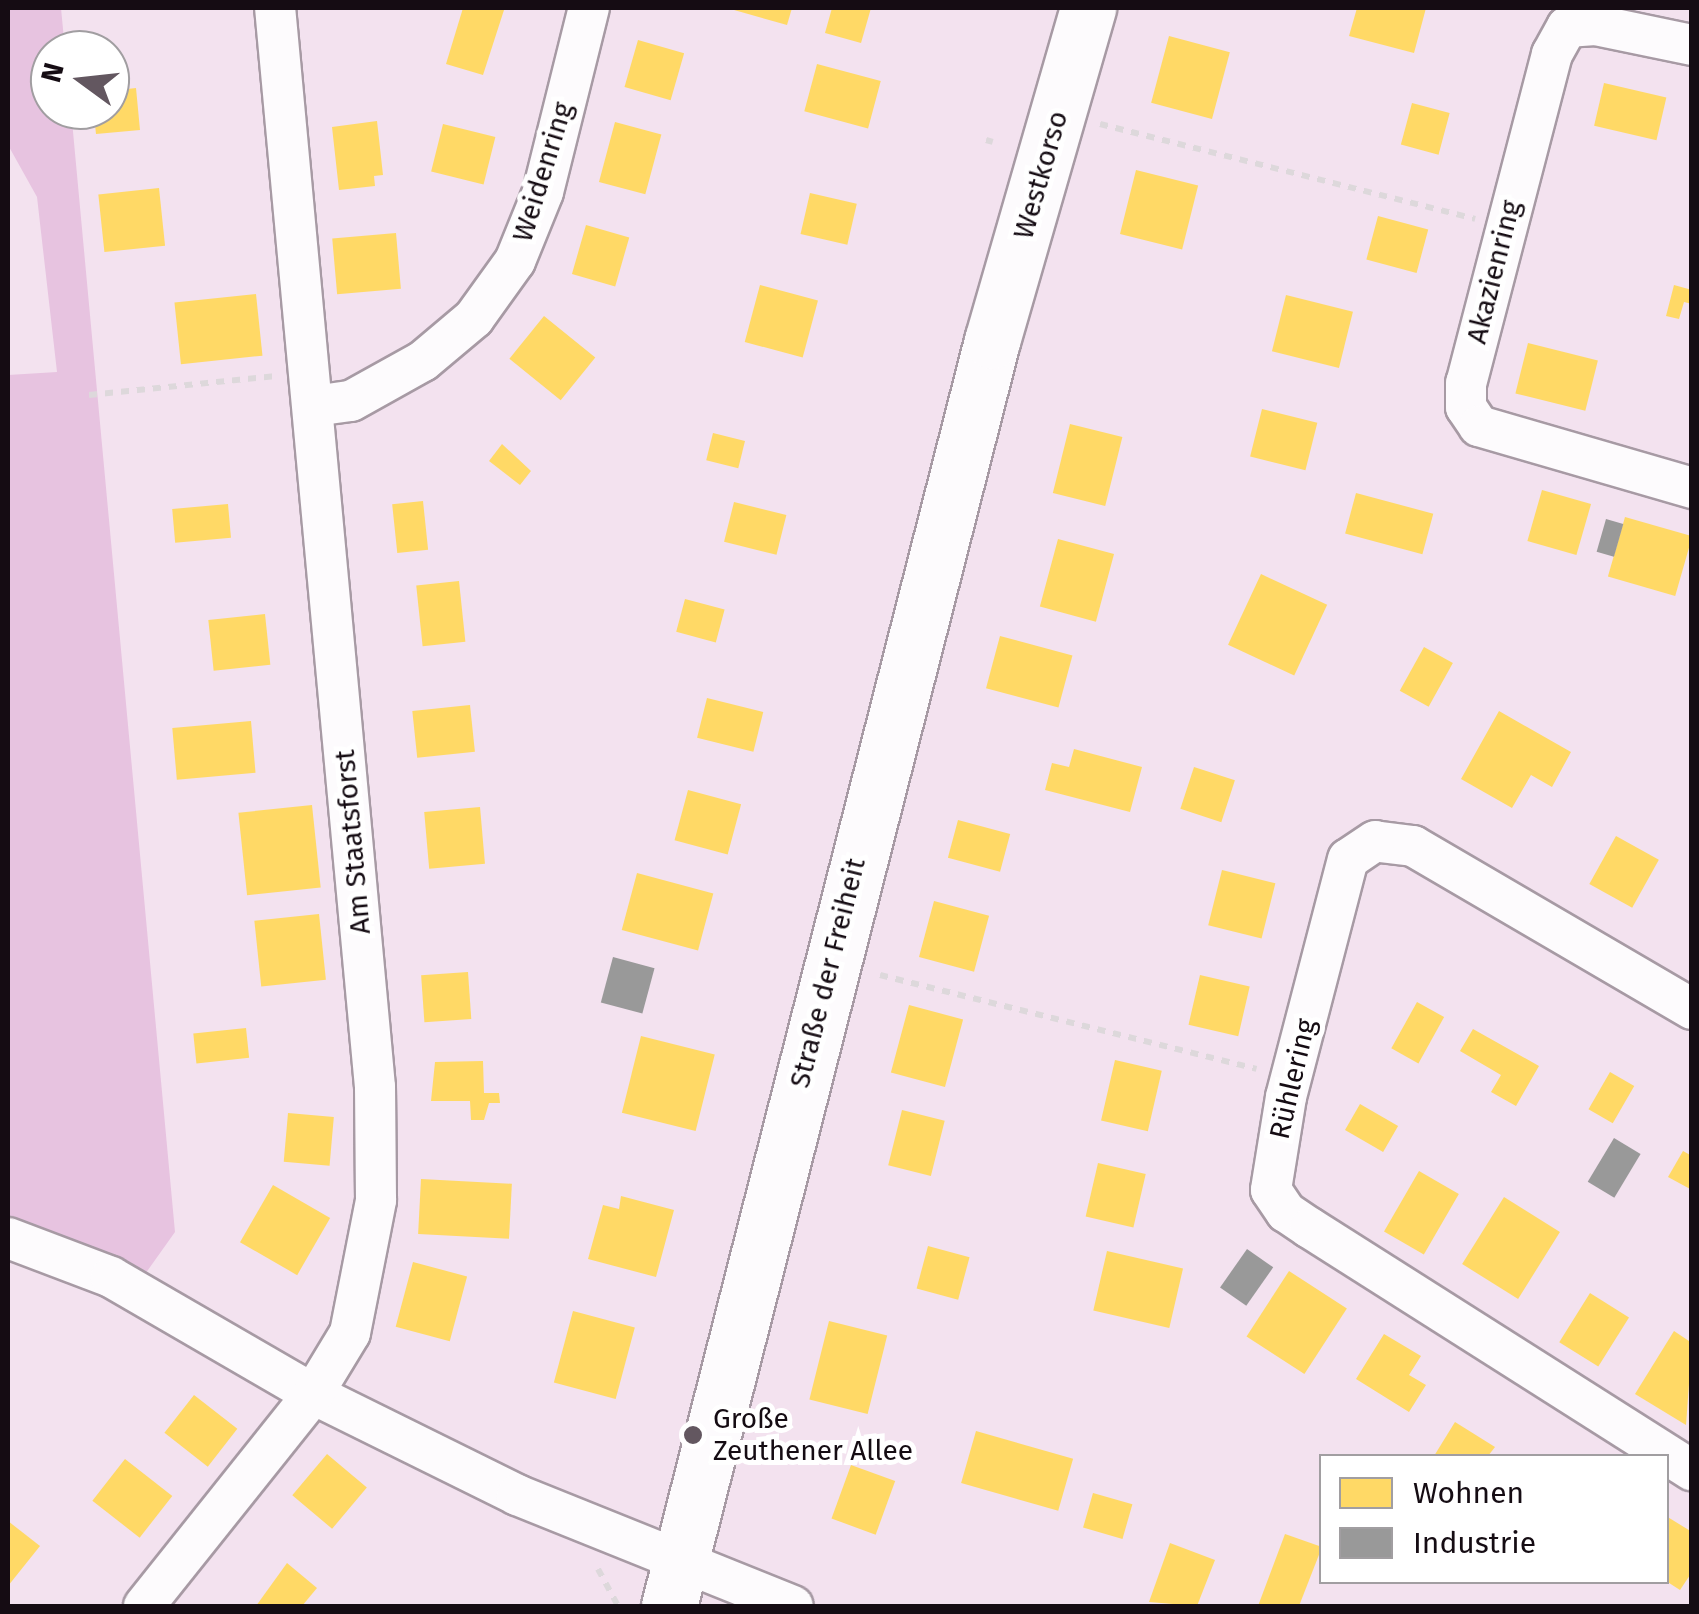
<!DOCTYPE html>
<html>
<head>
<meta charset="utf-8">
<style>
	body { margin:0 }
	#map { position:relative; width:1699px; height:1614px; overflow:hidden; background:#f3e2ef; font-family:"Fira Sans",sans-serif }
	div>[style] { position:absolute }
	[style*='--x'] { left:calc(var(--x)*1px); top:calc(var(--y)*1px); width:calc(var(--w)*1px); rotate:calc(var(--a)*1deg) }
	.green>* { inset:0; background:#e7c3e0 }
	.homes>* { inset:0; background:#ffd966; transform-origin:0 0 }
	.industry>* { inset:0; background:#999; transform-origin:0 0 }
	.path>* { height:6px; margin-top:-3px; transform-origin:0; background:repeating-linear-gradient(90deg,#ddd8db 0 8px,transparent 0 16px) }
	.roads { filter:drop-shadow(2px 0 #a79aa4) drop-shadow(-2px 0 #a79aa4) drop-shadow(0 2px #a79aa4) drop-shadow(0 -2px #a79aa4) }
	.street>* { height:40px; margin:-20px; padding:0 20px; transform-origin:20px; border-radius:20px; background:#fdfbfd }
	.secondary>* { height:55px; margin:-27.5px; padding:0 27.5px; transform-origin:27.5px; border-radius:27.5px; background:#fdfbfd }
	.dots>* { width:28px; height:28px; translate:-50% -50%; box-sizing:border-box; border:5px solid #fff; border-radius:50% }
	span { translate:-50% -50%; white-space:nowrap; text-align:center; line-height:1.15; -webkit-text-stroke:10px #fff; paint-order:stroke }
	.street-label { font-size:28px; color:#150c13 }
	.poi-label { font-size:28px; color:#150c13 }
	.left { translate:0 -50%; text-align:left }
	.frame { position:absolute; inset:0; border:10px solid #150c13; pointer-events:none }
	.legend { position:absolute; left:1319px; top:1454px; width:350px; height:130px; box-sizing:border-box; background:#fff; border:2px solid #a19ea1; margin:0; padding:12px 18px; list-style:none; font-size:30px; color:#150c13 }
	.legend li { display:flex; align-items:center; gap:20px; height:50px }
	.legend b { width:50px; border:2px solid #a19ea1 }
	.north { position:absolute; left:30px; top:30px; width:100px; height:100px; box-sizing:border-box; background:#fff; border:2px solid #a19ea1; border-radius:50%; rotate:285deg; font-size:28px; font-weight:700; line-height:40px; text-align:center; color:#150c13 }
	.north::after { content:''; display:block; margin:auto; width:35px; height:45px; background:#635760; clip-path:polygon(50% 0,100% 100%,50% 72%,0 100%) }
</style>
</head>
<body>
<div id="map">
	<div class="green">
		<i style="clip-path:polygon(8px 8px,61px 8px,65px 50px,50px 50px,50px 110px,71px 110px,175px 1232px,143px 1277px,8px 1222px,8px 375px,57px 372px,37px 197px,8px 145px)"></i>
	</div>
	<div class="homes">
		<i style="clip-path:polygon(463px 8px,504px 10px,483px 75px,446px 64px)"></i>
		<i style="clip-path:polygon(727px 8px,792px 8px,787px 25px)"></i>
		<i style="clip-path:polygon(832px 8px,871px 8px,861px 43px,825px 33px)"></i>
		<i style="clip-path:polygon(1357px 8px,1426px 8px,1414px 53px,1349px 36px)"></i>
		<i style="left:1169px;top:36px;width:63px;height:69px;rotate:15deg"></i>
		<i style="left:638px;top:40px;width:48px;height:49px;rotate:16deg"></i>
		<i style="left:817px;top:64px;width:66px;height:49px;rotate:15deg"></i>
		<i style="left:1604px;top:83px;width:64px;height:44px;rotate:13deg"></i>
		<i style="clip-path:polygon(136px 88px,140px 130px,96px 134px,94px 115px,110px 110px,110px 91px)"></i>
		<i style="left:1412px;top:103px;width:39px;height:43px;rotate:15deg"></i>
		<i style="clip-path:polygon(377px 121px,383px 175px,374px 176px,375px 186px,339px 190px,332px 127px)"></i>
		<i style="left:615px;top:122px;width:48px;height:62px;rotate:15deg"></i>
		<i style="left:443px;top:124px;width:54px;height:49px;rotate:14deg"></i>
		<i style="left:1136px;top:170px;width:64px;height:66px;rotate:14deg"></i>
		<i style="left:159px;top:188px;width:58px;height:61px;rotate:84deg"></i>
		<i style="left:810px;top:193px;width:48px;height:42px;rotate:13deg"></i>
		<i style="left:1378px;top:216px;width:52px;height:45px;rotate:15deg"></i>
		<i style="left:586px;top:225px;width:45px;height:51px;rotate:16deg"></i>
		<i style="left:396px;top:233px;width:56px;height:64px;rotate:85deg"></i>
		<i style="left:760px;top:285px;width:60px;height:59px;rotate:15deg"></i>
		<i style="clip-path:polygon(1674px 285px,1692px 290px,1692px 304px,1684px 302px,1679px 319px,1666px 316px)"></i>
		<i style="left:256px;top:294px;width:62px;height:82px;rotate:84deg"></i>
		<i style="left:1286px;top:295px;width:69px;height:58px;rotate:14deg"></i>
		<i style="left:544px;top:316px;width:66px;height:55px;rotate:39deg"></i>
		<i style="left:1528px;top:343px;width:72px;height:52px;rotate:14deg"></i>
		<i style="left:1262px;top:409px;width:57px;height:49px;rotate:14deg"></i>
		<i style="left:1070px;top:424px;width:54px;height:71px;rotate:14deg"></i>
		<i style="left:713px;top:433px;width:33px;height:28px;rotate:14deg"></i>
		<i style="clip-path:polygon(502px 444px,531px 471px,520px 485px,489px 461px)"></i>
		<i style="left:1542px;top:490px;width:51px;height:53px;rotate:16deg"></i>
		<i style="left:1356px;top:493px;width:80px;height:42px;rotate:15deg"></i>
		<i style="left:423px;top:501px;width:49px;height:31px;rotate:84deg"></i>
		<i style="left:734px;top:502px;width:54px;height:41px;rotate:14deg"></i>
		<i style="left:228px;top:504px;width:34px;height:56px;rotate:85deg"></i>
		<i style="left:1625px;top:517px;width:70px;height:62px;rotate:16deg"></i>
		<i style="left:1058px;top:539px;width:58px;height:70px;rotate:15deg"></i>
		<i style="left:1261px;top:574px;width:73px;height:78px;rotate:25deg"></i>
		<i style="left:459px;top:581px;width:61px;height:43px;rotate:84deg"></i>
		<i style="left:685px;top:599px;width:41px;height:34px;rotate:15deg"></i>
		<i style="left:265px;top:614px;width:51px;height:57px;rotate:84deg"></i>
		<i style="left:1000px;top:636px;width:75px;height:54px;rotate:15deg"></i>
		<i style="left:1424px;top:647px;width:33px;height:50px;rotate:29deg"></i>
		<i style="left:707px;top:698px;width:58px;height:41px;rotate:14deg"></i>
		<i style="left:470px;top:705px;width:47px;height:58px;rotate:84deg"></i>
		<i style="clip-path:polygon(1499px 711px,1571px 752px,1552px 787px,1531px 775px,1512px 808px,1461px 779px)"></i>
		<i style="left:251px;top:721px;width:52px;height:79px;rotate:85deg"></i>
		<i style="clip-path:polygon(1074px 749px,1142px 767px,1130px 812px,1045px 790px,1052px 763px,1069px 767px)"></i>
		<i style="left:1194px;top:767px;width:43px;height:44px;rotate:18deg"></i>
		<i style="left:688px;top:790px;width:55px;height:52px;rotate:15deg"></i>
		<i style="left:312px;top:805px;width:83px;height:74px;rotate:84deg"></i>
		<i style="left:480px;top:807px;width:57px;height:56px;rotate:85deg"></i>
		<i style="left:958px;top:820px;width:54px;height:39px;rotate:15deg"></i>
		<i style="left:1616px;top:836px;width:49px;height:55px;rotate:29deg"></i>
		<i style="left:1222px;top:870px;width:55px;height:57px;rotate:14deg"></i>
		<i style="left:637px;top:873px;width:79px;height:59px;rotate:15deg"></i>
		<i style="left:934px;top:901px;width:57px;height:58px;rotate:15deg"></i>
		<i style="left:319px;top:914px;width:66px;height:65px;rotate:84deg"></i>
		<i style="left:468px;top:972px;width:47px;height:47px;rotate:86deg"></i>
		<i style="left:1200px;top:975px;width:51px;height:51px;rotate:13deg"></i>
		<i style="left:1417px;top:1002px;width:31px;height:53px;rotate:29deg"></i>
		<i style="left:909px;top:1005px;width:56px;height:70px;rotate:15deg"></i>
		<i style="left:246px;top:1028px;width:30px;height:53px;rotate:84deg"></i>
		<i style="clip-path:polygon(1473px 1029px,1539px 1066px,1516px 1106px,1491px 1092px,1501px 1075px,1460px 1051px)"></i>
		<i style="left:641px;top:1036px;width:76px;height:79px;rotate:14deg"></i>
		<i style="left:1115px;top:1060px;width:48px;height:62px;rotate:13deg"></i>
		<i style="clip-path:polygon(483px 1061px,484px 1093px,499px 1093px,500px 1103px,489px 1103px,484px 1120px,471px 1120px,470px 1101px,431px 1101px,435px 1062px)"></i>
		<i style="left:1610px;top:1072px;width:28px;height:43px;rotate:30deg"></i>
		<i style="left:1360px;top:1104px;width:44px;height:30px;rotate:30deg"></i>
		<i style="left:902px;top:1110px;width:44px;height:57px;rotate:14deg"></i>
		<i style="left:288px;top:1113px;width:46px;height:49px;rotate:5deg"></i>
		<i style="clip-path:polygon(1683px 1151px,1692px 1156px,1692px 1190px,1668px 1177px)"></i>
		<i style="left:1098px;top:1163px;width:49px;height:55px;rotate:13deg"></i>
		<i style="left:1419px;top:1171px;width:46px;height:70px;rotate:30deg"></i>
		<i style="left:421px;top:1179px;width:91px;height:55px;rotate:3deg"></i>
		<i style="left:273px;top:1185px;width:66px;height:66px;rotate:30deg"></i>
		<i style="clip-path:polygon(621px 1196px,674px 1210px,656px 1277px,588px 1259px,603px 1205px,619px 1209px)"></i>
		<i style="left:1504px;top:1197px;width:66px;height:79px;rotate:32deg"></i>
		<i style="left:928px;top:1246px;width:43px;height:44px;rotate:15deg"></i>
		<i style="left:1107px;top:1251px;width:78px;height:61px;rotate:13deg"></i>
		<i style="left:413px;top:1262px;width:56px;height:67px;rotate:15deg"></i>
		<i style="left:1289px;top:1271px;width:69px;height:78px;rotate:33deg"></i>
		<i style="left:1590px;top:1293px;width:46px;height:58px;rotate:32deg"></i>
		<i style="left:573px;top:1311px;width:64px;height:74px;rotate:15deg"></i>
		<i style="left:829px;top:1321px;width:60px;height:81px;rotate:14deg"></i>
		<i style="clip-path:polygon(1674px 1331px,1692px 1343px,1686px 1425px,1635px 1394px)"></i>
		<i style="clip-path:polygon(1384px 1334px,1421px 1356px,1409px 1375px,1426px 1385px,1409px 1412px,1356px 1379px)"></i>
		<i style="left:194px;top:1395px;width:55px;height:48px;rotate:38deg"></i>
		<i style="clip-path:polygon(1455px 1422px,1495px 1447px,1488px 1456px,1434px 1456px)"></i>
		<i style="left:976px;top:1431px;width:101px;height:54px;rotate:16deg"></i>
		<i style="left:327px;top:1454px;width:52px;height:54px;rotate:40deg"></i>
		<i style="left:125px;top:1459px;width:60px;height:53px;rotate:38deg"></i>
		<i style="left:851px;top:1465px;width:47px;height:57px;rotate:20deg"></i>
		<i style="left:1093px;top:1493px;width:41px;height:36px;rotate:16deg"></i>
		<i style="clip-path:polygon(1666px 1516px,1692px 1532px,1692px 1572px,1680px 1590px,1666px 1581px)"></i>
		<i style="clip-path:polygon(8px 1521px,40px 1546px,8px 1586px)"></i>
		<i style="clip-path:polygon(1285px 1534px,1322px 1547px,1299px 1606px,1258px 1606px)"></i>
		<i style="clip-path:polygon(1170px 1543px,1215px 1560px,1197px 1606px,1149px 1602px)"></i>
		<i style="clip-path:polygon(287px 1563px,317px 1588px,302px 1606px,256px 1606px)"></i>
	</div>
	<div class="industry">
		<i style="left:1606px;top:519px;width:18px;height:34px;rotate:16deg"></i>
		<i style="left:613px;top:957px;width:43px;height:47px;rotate:15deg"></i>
		<i style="left:1614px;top:1138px;width:31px;height:51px;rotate:31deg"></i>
		<i style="left:1247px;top:1249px;width:32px;height:47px;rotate:35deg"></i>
	</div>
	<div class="path">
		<i style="--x:1100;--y:124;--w:387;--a:14.2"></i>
		<i style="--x:986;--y:140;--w:7;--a:16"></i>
		<i style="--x:89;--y:395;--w:188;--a:-5.8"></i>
		<i style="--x:880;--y:975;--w:388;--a:14"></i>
		<i style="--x:598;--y:1569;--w:42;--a:61.6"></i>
	</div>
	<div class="roads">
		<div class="street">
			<i style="--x:1692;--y:45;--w:99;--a:-168.3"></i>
			<i style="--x:1595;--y:25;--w:28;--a:176"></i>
			<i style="--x:1567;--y:27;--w:31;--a:119"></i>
			<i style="--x:1552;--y:54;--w:340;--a:104.6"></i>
			<i style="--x:1466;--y:383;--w:24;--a:90"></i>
			<i style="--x:1466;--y:407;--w:23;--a:56"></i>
			<i style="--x:1479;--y:426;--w:222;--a:16.2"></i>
			<i style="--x:314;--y:406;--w:37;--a:-8"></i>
			<i style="--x:351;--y:401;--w:82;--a:-29.1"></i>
			<i style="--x:423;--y:361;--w:67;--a:-40.1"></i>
			<i style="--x:474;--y:318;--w:70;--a:-54.3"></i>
			<i style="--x:515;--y:261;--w:74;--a:-67.9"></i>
			<i style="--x:543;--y:192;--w:190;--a:-76"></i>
			<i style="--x:1692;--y:1009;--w:323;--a:-149.7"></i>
			<i style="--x:1413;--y:846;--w:38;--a:-173"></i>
			<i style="--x:1375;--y:841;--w:32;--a:146"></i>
			<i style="--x:1348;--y:859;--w:246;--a:104.6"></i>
			<i style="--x:1286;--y:1097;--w:94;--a:99.2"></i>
			<i style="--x:1271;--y:1190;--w:27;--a:56"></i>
			<i style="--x:1286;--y:1212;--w:29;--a:34"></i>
			<i style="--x:1310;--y:1228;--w:452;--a:32.4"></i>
			<i style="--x:8;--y:1238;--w:110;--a:20.7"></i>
			<i style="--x:111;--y:1277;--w:233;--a:30.1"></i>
			<i style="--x:313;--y:1394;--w:228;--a:26.3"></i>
			<i style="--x:517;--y:1495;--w:297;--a:21.9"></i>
			<i style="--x:144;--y:1606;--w:271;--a:-51.4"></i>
			<i style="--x:313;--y:1394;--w:71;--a:-58.8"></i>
			<i style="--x:350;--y:1333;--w:136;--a:-78.9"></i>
			<i style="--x:376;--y:1200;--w:113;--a:-90.5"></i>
			<i style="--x:375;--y:1087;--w:1084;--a:-95.29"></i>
		</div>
		<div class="secondary">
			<i style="--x:669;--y:1606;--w:1306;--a:-75.68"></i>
			<i style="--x:992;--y:341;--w:347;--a:-73.9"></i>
		</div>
	</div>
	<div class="dots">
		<i style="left:693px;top:1435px;background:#635760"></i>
	</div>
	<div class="street-label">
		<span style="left:543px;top:172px;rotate:-73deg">Weidenring</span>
		<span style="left:1041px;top:175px;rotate:-74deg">Westkorso</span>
		<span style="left:1494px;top:272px;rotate:-76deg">Akazienring</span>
		<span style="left:353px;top:842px;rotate:-95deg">Am Staatsforst</span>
		<span style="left:828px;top:973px;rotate:-76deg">Straße der Freiheit</span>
		<span style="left:1293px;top:1079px;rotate:-77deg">Rühlering</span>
	</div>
	<div class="poi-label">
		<span class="left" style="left:713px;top:1435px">Große<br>Zeuthener Allee</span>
	</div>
	<div class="frame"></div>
	<ul class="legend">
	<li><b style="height:28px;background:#ffd966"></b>Wohnen</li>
	<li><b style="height:28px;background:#999"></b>Industrie</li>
	</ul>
	<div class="north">N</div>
</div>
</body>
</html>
